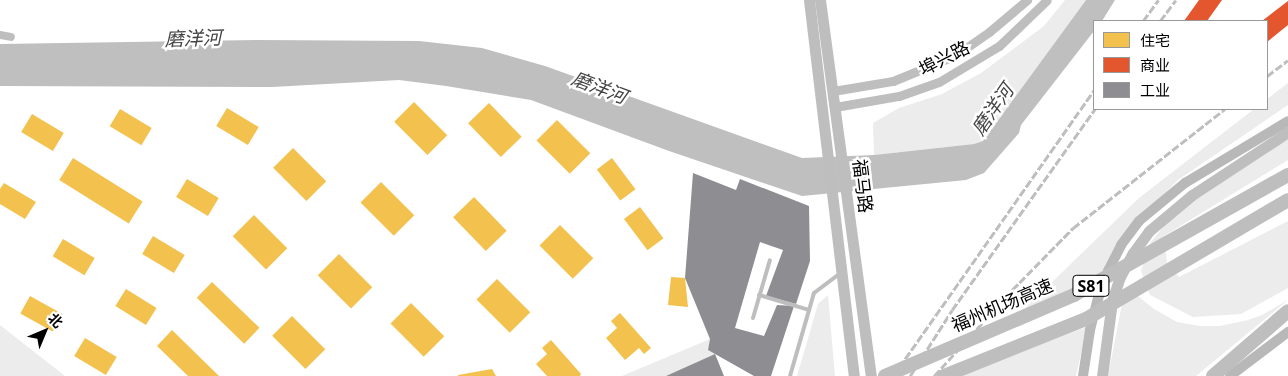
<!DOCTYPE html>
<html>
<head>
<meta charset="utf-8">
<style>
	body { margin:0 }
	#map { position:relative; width:1288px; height:376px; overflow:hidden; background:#fff; font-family:"Open Sans","Noto Sans SC",sans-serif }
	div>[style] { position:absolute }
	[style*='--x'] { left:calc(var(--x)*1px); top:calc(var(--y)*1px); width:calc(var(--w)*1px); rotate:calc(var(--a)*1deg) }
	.green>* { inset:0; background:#ececec }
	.water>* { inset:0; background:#bfbfbf }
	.homes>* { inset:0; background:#f2c14e; transform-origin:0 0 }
	.shops>* { inset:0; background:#e4572e }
	.industry>* { inset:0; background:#8d8d92 }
	.service>* { height:4px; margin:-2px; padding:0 2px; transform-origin:2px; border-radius:2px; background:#bebebe }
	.minor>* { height:8px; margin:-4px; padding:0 4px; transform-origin:4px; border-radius:4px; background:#bebebe }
	.tertiary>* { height:9px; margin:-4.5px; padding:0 4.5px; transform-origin:4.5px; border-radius:4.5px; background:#bebebe }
	.secondary>* { height:10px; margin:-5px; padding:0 5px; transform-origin:5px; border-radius:5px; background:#b8b8b8 }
	.primary>* { height:11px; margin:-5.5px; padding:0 5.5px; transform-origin:5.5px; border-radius:5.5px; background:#bebebe }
	.motorway>* { height:14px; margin:-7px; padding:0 7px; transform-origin:7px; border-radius:7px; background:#bebebe }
	.rail>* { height:2.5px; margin-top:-1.25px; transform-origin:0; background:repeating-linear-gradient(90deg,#bebebe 0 8px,transparent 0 10.5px) }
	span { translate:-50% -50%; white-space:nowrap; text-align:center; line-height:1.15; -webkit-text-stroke:5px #fff; paint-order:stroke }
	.shield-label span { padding:1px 4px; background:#fff; border:1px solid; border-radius:4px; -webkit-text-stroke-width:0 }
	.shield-label { font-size:16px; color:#000; font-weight:700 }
	.street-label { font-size:18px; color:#000 }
	.water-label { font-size:19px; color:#444; font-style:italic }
	.legend { position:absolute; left:1093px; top:20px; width:175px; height:90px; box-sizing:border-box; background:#fff; border:1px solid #999; margin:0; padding:6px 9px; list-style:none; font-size:15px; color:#000 }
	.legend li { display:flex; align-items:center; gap:10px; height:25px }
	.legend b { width:25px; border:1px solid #999 }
	.north { position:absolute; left:20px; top:306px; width:50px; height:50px; -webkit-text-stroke:4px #fff; paint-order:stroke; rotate:45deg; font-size:14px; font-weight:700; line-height:20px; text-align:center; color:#000 }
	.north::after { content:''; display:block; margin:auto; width:18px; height:22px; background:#000; clip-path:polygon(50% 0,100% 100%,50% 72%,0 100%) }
</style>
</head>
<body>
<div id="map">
	<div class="green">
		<i style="clip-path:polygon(1065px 0,1086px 0,983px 141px,974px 144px,874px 155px,873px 123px,899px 108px,942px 94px,981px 73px,1044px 26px)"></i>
		<i style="clip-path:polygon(1288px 83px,1288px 105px,1178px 180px,1144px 215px,1104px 274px,1021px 312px,1139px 198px,1254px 109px,1267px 109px,1267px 99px)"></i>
		<i style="clip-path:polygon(1288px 139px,1288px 160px,1164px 236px,1167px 263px,1179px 277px,1288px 221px,1288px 288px,1241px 314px,1193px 317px,1150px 295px,1141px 271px,1150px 243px,1165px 225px,1183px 207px)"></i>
		<i style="clip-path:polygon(1128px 288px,1154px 309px,1177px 322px,1200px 326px,1220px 326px,1248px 320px,1262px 315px,1288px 300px,1196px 376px,1108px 376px,1121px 309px)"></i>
		<i style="clip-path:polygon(828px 295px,835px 376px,797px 376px,818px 304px)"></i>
		<i style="clip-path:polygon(0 325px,65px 376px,0 376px)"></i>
		<i style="clip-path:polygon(1087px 327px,1076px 376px,964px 376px,968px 370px)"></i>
		<i style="clip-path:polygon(710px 339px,708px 350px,715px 354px,666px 376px,622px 376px)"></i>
	</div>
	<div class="water">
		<i style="clip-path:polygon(1086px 0,1115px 0,1102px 21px,1094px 21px,1094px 31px,1021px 125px,1019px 133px,984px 173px,966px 180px,802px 196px,669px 151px,531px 100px,446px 86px,399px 80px,272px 87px,0 86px,0 44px,259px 40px,419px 41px,482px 48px,545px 66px,802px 158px,874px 155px,974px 144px,983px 141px)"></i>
	</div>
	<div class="homes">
		<i style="left:414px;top:102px;width:47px;height:28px;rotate:45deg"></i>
		<i style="left:489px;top:103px;width:47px;height:29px;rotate:46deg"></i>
		<i style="left:227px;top:108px;width:37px;height:21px;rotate:31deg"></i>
		<i style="left:120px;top:109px;width:37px;height:20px;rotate:31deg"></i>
		<i style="left:32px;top:114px;width:37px;height:21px;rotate:31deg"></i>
		<i style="left:557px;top:120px;width:47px;height:29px;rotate:45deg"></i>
		<i style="left:293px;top:148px;width:47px;height:28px;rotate:45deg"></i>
		<i style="left:73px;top:158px;width:82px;height:26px;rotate:32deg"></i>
		<i style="left:612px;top:158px;width:39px;height:19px;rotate:53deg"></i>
		<i style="left:187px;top:179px;width:37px;height:21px;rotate:31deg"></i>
		<i style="left:381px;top:182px;width:47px;height:29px;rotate:45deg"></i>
		<i style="clip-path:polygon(4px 183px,36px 202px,25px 219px,0 204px,0 189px)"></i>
		<i style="left:474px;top:197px;width:47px;height:29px;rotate:46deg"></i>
		<i style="left:640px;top:207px;width:39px;height:20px;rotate:53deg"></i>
		<i style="left:254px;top:215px;width:47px;height:30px;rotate:45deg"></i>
		<i style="left:560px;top:225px;width:47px;height:29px;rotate:45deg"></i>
		<i style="left:153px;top:236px;width:37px;height:21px;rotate:31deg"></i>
		<i style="left:63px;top:239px;width:37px;height:20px;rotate:31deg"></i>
		<i style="left:339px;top:254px;width:47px;height:30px;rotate:45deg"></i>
		<i style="clip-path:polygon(671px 277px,685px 278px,688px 307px,668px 305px)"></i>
		<i style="left:497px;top:279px;width:47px;height:29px;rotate:45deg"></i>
		<i style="left:212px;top:282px;width:66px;height:22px;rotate:44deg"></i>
		<i style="left:126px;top:289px;width:36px;height:20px;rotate:32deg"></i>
		<i style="left:30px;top:296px;width:37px;height:20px;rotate:29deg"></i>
		<i style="left:411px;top:303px;width:47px;height:29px;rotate:45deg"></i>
		<i style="clip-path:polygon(620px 313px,651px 348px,644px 354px,639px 348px,625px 360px,606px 338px,617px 328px,611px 321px)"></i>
		<i style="left:292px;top:316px;width:47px;height:28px;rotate:45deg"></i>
		<i style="clip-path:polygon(172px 330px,219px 376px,188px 376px,157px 346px)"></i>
		<i style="left:85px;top:338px;width:37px;height:21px;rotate:31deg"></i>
		<i style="clip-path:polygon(551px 340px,581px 374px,580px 376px,547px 376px,536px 364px,547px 354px,542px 348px)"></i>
		<i style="clip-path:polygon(492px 369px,496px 376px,458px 376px,458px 375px)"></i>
	</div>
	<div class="shops">
		<i style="clip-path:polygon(1199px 0,1222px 0,1207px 21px,1184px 21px)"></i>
		<i style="clip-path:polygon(1288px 1px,1288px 25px,1267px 42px,1267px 21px,1262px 21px)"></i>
	</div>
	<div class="industry">
		<i style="clip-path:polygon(693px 173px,736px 190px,740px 179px,809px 206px,810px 261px,796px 304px,766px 296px,783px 250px,760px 242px,735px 328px,764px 336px,777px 305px,794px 306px,771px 376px,754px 376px,708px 350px,710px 339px,685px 278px)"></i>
		<i style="clip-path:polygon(715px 354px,724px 376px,666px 376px)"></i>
	</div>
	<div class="service">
		<i style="--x:759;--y:295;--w:52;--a:16.7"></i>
		<i style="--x:753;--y:318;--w:60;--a:-73.7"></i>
		<i style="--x:790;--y:376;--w:86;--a:-73.9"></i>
		<i style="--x:814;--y:293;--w:31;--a:-37"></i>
	</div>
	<div class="minor">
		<i style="--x:0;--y:35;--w:11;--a:10"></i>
	</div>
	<div class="tertiary">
		<i style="--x:833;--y:91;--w:61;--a:-9.5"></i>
		<i style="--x:893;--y:81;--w:68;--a:-22.4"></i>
		<i style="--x:956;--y:55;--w:40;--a:-34.9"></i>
		<i style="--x:989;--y:32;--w:50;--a:-40.1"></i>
		<i style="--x:835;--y:107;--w:65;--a:-9.8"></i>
		<i style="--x:899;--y:96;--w:42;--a:-19.3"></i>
		<i style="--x:939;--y:82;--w:70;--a:-31"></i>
		<i style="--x:999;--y:46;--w:66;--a:-43.8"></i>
	</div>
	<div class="secondary">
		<i style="--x:1083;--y:376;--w:47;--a:-81.3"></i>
		<i style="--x:1090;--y:330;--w:32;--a:-76"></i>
		<i style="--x:1098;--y:299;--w:30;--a:-70"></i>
		<i style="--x:1108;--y:271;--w:29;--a:-63"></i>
		<i style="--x:1121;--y:245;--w:30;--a:-53"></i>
		<i style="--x:1139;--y:221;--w:60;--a:-39.6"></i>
		<i style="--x:1185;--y:183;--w:120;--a:-31"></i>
		<i style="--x:1230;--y:376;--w:73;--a:-37.2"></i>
	</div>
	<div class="primary">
		<i style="--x:809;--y:0;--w:379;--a:83.2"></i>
		<i style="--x:820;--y:0;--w:379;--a:82.3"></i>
		<i style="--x:1102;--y:376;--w:76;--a:-82.4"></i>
		<i style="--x:1112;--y:301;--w:25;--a:-72"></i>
		<i style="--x:1120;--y:277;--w:27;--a:-62"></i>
		<i style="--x:1133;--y:253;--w:27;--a:-54"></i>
		<i style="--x:1149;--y:231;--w:56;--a:-39.9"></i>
		<i style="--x:1192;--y:195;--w:115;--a:-33.3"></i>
	</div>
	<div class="motorway">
		<i style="--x:885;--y:376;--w:206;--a:-23.2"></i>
		<i style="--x:1074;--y:295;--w:245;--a:-29.3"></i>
		<i style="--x:944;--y:376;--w:153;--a:-21.9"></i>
		<i style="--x:1086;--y:319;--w:234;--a:-30.5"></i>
		<i style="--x:1213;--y:376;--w:99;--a:-40.9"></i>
	</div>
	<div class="rail">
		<i style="--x:1143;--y:21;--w:26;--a:-54"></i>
		<i style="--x:1160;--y:21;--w:26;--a:-53"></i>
		<i style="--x:1267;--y:76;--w:26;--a:-37"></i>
		<i style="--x:893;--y:376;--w:350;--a:-54.9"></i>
		<i style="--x:910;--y:376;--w:78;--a:-57.5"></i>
		<i style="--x:952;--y:310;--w:247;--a:-54.6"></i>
		<i style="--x:934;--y:376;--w:116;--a:-47.8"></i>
		<i style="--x:1012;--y:290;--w:87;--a:-45.5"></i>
		<i style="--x:1073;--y:228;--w:193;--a:-38.1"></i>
	</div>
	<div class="shield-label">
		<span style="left:1091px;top:286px">S81</span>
	</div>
	<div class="street-label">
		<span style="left:944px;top:58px;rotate:-27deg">埠兴路</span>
		<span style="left:863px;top:186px;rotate:83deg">福马路</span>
		<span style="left:1002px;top:305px;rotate:-23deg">福州机场高速</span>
	</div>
	<div class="water-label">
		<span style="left:193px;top:39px;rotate:-2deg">磨洋河</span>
		<span style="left:599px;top:88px;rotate:21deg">磨洋河</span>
		<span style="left:993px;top:110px;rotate:-55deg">磨洋河</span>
	</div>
	<ul class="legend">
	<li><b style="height:14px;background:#f2c14e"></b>住宅</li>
	<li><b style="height:14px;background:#e4572e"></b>商业</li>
	<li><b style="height:14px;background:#8d8d92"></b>工业</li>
	</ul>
	<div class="north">北</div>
</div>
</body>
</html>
